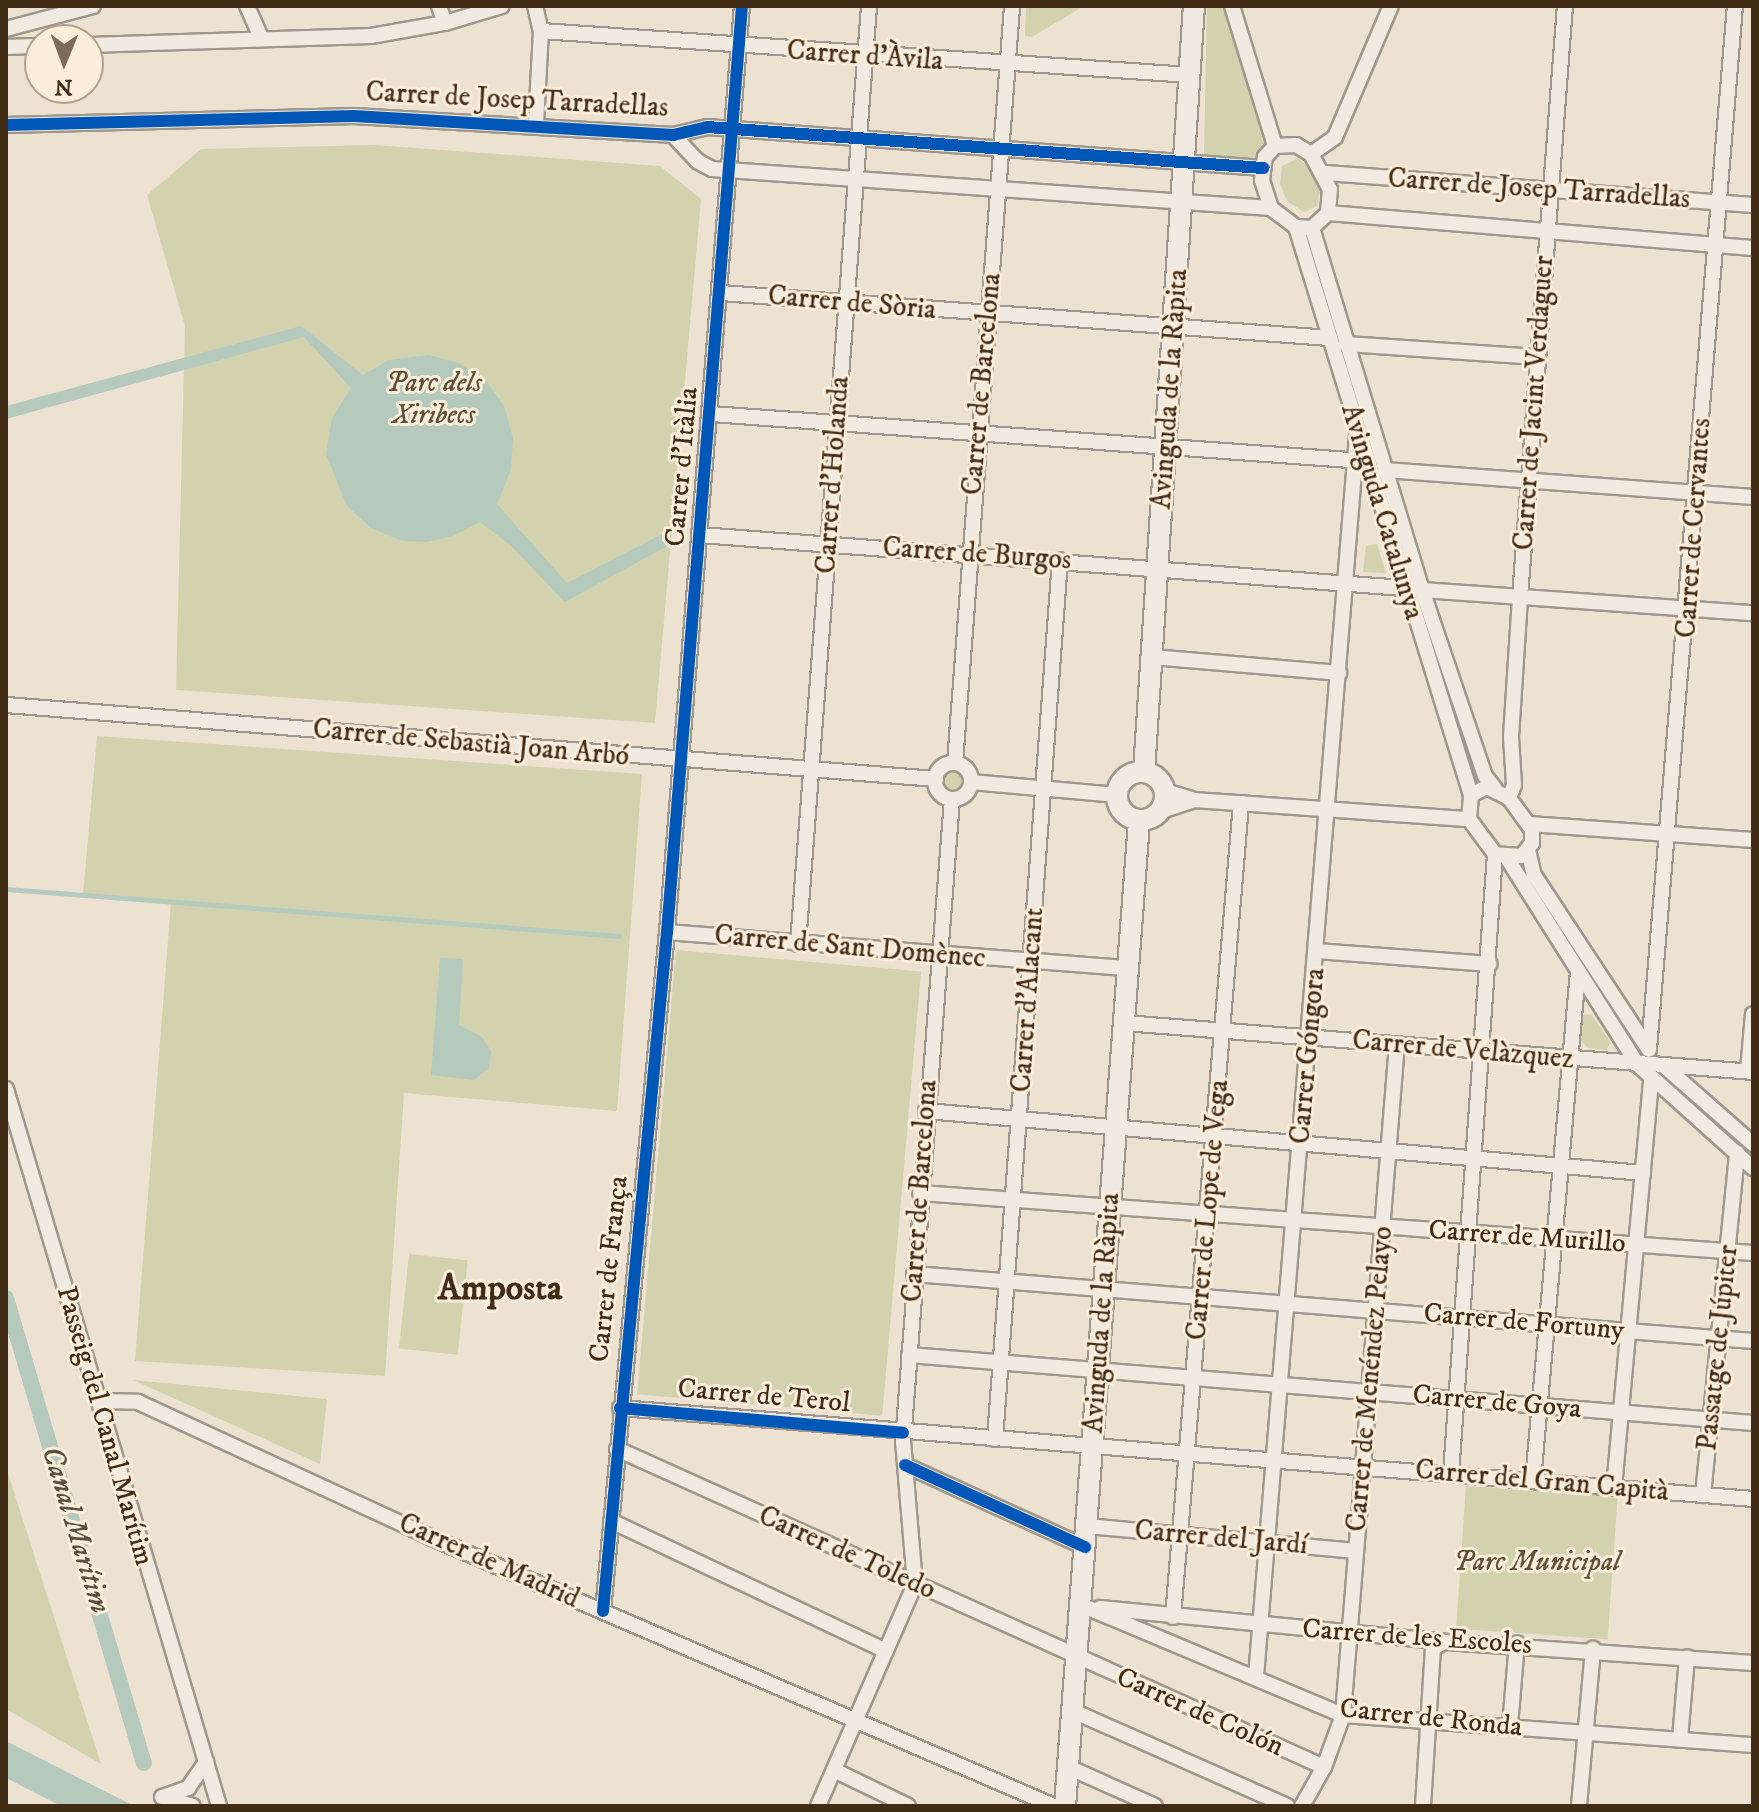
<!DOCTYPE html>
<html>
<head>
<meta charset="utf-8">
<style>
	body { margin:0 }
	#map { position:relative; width:1759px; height:1812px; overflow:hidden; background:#ede2d1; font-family:"IM FELL DW Pica",serif }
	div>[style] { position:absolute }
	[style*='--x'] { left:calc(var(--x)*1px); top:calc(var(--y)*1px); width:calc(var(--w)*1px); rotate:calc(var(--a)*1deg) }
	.green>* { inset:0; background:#d3d2af; transform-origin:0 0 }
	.round { border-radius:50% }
	.water>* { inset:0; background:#b5cabd }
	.stream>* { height:5px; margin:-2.5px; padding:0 2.5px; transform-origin:2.5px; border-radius:2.5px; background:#b5cabd }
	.canal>* { height:16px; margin:-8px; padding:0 8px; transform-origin:8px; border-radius:8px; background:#b5cabd }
	.roads { filter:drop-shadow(2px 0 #9f978b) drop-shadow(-2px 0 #9f978b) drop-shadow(0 2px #9f978b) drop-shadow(0 -2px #9f978b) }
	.street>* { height:14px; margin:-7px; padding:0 7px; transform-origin:7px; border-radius:7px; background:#f0eae1 }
	.street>.ring { margin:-7px; padding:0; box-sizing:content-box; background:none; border:14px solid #f0eae1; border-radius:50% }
	.secondary>* { height:20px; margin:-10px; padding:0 10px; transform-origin:10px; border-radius:10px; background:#f0eae1 }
	.secondary>.ring { margin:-10px; padding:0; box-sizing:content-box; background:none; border:20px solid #f0eae1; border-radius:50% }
	.cycleway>* { height:12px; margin:-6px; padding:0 6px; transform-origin:6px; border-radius:6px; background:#0057b8 }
	span { translate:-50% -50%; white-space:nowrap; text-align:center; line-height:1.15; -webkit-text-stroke:6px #faedda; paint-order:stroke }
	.street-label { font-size:28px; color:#412c16 }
	.park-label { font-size:28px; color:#605236; font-style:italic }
	.water-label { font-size:30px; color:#58513e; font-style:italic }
	.district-label { font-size:36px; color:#412c16; font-weight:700 }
	.frame { position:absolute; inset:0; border:8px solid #412c16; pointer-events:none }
	.north { position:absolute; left:24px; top:24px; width:80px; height:80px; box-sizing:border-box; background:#faedda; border:2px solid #b0a08c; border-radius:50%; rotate:181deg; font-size:22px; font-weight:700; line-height:32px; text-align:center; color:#412c16 }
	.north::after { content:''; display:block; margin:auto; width:28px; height:36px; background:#7d6c57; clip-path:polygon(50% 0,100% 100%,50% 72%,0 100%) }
</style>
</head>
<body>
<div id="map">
	<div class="green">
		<i style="clip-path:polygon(1026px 6px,1084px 6px,1032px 37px,1025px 36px)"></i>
		<i style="clip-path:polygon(1207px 6px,1226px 6px,1268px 141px,1252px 161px,1204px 154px)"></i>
		<i style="clip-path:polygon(374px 145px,660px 166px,701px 199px,655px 723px,176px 690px,185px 326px,147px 195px,201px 149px)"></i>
		<i style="clip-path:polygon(1298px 158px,1314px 171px,1320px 189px,1317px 206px,1304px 212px,1287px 201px,1280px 184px,1282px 166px)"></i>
		<i style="clip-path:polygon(1377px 544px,1386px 573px,1363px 572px,1366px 546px)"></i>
		<i style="clip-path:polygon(97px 736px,642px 774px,617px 1111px,404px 1093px,385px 1376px,135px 1361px,171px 902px,83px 895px)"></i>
		<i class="round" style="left:942px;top:770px;width:22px;height:22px"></i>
		<i style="left:676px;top:950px;width:246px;height:446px;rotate:5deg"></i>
		<i style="clip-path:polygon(1591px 1014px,1611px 1043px,1606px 1050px,1588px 1048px,1581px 1041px,1583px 1015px)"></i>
		<i style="left:409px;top:1254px;width:59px;height:95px;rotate:6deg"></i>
		<i style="clip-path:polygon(133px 1380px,327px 1399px,320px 1464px)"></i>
		<i style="clip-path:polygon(6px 1467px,101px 1764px,6px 1709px)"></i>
		<i style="left:1466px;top:1486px;width:152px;height:143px;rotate:4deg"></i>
	</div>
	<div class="water">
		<i style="clip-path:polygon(301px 326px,363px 375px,389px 360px,429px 355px,459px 363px,487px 382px,504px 406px,513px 438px,511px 470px,497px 504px,567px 583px,670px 530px,669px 545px,565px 602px,510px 545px,480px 522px,453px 536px,427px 542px,402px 541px,371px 528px,347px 506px,326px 454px,332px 418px,351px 388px,304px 337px,6px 419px,6px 406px)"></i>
		<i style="clip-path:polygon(440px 958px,463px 959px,459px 1025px,481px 1036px,491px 1051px,489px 1068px,474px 1080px,431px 1075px)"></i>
		<i style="clip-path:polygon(6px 1741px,134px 1806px,61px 1806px,6px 1778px)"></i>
	</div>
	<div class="stream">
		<i style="--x:6;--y:889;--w:615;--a:4.38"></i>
	</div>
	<div class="canal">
		<i style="--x:6;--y:1298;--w:485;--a:73.5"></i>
	</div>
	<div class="roads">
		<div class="street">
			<i style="--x:247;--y:6;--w:36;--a:66"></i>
			<i style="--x:439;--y:6;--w:18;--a:71"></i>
			<i style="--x:535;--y:6;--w:26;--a:77"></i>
			<i style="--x:541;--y:31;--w:93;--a:93.1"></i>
			<i style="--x:1232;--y:6;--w:146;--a:72.9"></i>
			<i style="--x:6;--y:29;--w:90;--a:-14.8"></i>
			<i style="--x:541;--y:31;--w:649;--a:3.88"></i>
			<i style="--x:88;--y:45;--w:283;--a:-1.8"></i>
			<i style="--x:371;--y:36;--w:75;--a:-10"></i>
			<i style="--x:445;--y:23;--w:59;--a:-16.6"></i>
			<i style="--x:6;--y:47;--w:34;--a:-2"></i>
			<i style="--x:6;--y:125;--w:348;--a:-1.5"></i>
			<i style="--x:354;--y:116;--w:320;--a:3.4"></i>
			<i style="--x:673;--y:135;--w:35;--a:-13"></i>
			<i style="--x:707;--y:127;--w:558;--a:4.22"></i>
			<i style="--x:673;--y:135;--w:35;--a:47"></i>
			<i style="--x:697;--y:161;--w:17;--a:28"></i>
			<i style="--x:712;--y:169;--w:560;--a:3.99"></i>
			<i style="--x:1296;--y:145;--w:17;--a:31"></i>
			<i style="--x:1311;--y:154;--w:40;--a:62"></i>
			<i style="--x:1330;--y:189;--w:24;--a:95"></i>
			<i style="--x:1328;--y:213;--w:22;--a:137"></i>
			<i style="--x:1312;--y:228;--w:16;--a:-176"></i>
			<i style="--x:1296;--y:227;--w:31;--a:-143"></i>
			<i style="--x:1271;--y:208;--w:29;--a:-108"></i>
			<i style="--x:1262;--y:180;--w:23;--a:-83"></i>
			<i style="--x:1265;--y:157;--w:15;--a:-48"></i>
			<i style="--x:1275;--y:146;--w:21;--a:-3"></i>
			<i style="--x:1311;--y:154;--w:29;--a:-35"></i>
			<i style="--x:1335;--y:137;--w:142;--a:-66.9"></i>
			<i style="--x:1326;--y:173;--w:428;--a:4.3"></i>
			<i style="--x:1328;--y:213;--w:426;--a:4.7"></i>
			<i style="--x:1296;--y:227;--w:594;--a:72.88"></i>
			<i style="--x:1312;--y:228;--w:378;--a:73.1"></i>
			<i style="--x:1422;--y:590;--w:196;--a:71.3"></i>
			<i style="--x:1485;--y:776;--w:16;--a:52"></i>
			<i style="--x:721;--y:293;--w:610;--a:4.23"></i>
			<i style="--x:1346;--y:344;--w:192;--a:3.9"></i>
			<i style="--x:711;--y:414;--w:655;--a:4.12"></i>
			<i style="--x:1385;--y:470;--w:369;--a:4.2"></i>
			<i style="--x:700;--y:535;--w:705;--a:4.31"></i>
			<i style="--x:1422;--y:590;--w:332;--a:4"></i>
			<i style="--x:1153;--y:657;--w:187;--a:4.9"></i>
			<i style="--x:6;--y:705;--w:933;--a:4.55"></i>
			<i style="--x:955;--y:763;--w:759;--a:-85.69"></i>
			<i class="ring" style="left:935px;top:763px;width:22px;height:22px"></i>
			<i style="--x:971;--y:782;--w:147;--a:5.1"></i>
			<i style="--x:1487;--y:787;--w:25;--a:27"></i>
			<i style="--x:1509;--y:798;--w:39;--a:54"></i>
			<i style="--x:1532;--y:830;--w:13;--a:90"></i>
			<i style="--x:1532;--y:843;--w:16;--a:128"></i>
			<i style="--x:1522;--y:856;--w:27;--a:-176"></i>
			<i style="--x:1495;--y:854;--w:44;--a:-126.6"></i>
			<i style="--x:1469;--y:819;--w:24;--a:-85"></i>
			<i style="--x:1471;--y:795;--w:18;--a:-27"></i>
			<i style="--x:1165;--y:791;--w:30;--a:17"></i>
			<i style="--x:1194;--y:800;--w:276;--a:4"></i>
			<i style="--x:1509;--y:798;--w:14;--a:-69"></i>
			<i style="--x:1514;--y:785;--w:48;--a:-93.6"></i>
			<i style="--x:1511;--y:737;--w:140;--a:-86.3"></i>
			<i style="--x:1520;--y:597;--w:593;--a:-85.65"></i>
			<i style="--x:1161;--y:811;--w:35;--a:-18"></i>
			<i style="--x:1529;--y:824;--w:225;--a:4.1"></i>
			<i style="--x:1528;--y:850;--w:26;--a:77"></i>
			<i style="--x:1534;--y:875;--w:209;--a:56.7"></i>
			<i style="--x:1507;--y:858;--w:244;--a:57.7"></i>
			<i style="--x:1637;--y:1064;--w:156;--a:41.9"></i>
			<i style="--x:667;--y:932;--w:462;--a:4.5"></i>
			<i style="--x:798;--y:944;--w:941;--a:-85.67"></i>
			<i style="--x:1317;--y:951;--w:173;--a:4.3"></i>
			<i style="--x:1124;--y:1023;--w:631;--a:4.45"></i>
			<i style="--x:1649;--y:1049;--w:1047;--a:-85.29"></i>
			<i style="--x:1663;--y:1065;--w:120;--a:41.3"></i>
			<i style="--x:1748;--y:1071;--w:57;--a:-85"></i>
			<i style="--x:6;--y:1089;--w:748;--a:73.45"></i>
			<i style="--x:926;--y:1111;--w:720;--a:4.94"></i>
			<i style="--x:920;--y:1193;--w:835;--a:4.12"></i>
			<i style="--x:914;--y:1274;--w:842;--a:4.57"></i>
			<i style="--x:909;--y:1355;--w:847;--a:4.61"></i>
			<i style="--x:99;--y:1401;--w:39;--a:1"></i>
			<i style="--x:138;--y:1402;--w:332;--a:24.8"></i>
			<i style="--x:439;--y:1541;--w:670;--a:23.31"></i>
			<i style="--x:620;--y:1408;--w:1137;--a:4.59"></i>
			<i style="--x:995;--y:1439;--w:881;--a:-85.77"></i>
			<i style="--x:617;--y:1449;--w:775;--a:24.22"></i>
			<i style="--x:905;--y:1465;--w:198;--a:24.5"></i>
			<i style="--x:1451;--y:1474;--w:622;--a:-85.94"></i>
			<i style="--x:1533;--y:1481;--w:511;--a:-84.95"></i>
			<i style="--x:1614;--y:1488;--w:412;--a:-84.8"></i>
			<i style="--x:1703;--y:1495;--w:344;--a:-84.3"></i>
			<i style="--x:611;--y:1521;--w:304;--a:25.3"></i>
			<i style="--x:1087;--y:1526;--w:270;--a:5.3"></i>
			<i style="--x:1081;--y:1605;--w:284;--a:22.8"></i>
			<i style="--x:1343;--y:1715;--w:411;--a:4.2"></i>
			<i style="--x:1100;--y:1608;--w:347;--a:5.6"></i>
			<i style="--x:1445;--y:1642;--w:309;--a:3.9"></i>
			<i style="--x:603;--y:1611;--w:682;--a:-84.62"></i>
			<i style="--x:667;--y:932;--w:929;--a:-85.37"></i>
			<i style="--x:1173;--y:1617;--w:817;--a:-85.22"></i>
			<i style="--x:1256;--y:1677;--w:1246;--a:-85.35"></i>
			<i style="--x:1073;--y:1711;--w:234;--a:23.9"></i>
			<i style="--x:1510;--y:1726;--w:83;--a:-85.2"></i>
			<i style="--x:1680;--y:1739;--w:82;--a:-85.1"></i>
			<i style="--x:1068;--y:1767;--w:95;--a:24.1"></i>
			<i style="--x:834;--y:1770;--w:82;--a:25.9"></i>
			<i style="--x:162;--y:1797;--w:28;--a:-19"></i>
			<i style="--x:188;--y:1788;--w:32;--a:-55"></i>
			<i style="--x:163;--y:1797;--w:31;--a:17"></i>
			<i style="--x:818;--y:1806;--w:242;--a:-66.4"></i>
			<i style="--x:915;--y:1584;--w:143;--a:-94.8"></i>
			<i style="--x:903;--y:1442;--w:645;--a:-85.64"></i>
			<i style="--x:1302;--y:1806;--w:45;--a:-60.6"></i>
			<i style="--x:1324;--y:1767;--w:55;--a:-69.9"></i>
			<i style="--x:1343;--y:1715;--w:673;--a:-85.4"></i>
			<i style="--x:1423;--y:1806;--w:158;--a:-86.4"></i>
			<i style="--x:1433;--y:1648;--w:13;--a:-27"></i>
			<i style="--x:1579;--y:1806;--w:158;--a:-84.9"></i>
		</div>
		<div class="secondary">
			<i class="ring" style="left:1117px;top:772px;width:28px;height:28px"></i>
			<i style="--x:1144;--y:772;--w:768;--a:-86.27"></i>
			<i style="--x:1065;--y:1806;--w:988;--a:-85.7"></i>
		</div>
	</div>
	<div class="cycleway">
		<i style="--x:6;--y:125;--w:348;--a:-1.5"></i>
		<i style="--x:354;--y:116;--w:320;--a:3.4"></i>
		<i style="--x:673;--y:135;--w:35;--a:-13"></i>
		<i style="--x:707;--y:127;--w:558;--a:4.22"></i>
		<i style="--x:620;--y:1408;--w:284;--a:5"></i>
		<i style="--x:905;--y:1465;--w:198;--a:24.5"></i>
		<i style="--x:603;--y:1611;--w:682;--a:-84.62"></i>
		<i style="--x:667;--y:932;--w:929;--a:-85.37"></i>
	</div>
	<div class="street-label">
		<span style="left:865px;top:56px;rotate:4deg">Carrer d'Àvila</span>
		<span style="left:517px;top:100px;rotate:3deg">Carrer de Josep Tarradellas</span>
		<span style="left:1539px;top:189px;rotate:4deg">Carrer de Josep Tarradellas</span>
		<span style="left:852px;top:303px;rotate:5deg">Carrer de Sòria</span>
		<span style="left:982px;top:384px;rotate:-85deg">Carrer de Barcelona</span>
		<span style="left:1170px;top:389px;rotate:-86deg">Avinguda de la Ràpita</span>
		<span style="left:1534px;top:403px;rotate:-86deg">Carrer de Jacint Verdaguer</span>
		<span style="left:682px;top:467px;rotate:-85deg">Carrer d'Itàlia</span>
		<span style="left:833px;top:475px;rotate:-86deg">Carrer d'Holanda</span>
		<span style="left:1382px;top:512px;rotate:73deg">Avinguda Catalunya</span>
		<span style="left:1694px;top:528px;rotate:-86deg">Carrer de Cervantes</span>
		<span style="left:977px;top:554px;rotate:4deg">Carrer de Burgos</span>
		<span style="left:471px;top:743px;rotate:5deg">Carrer de Sebastià Joan Arbó</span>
		<span style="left:850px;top:947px;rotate:5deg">Carrer de Sant Domènec</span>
		<span style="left:1028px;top:1000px;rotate:-86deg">Carrer d'Alacant</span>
		<span style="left:1463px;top:1050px;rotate:5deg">Carrer de Velàzquez</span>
		<span style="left:1308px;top:1056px;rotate:-85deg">Carrer Góngora</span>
		<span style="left:920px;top:1191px;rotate:-86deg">Carrer de Barcelona</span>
		<span style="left:1208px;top:1210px;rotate:-85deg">Carrer de Lope de Vega</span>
		<span style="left:1527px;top:1237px;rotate:4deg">Carrer de Murillo</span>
		<span style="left:609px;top:1269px;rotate:-84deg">Carrer de França</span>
		<span style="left:1102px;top:1313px;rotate:-86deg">Avinguda de la Ràpita</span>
		<span style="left:1524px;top:1322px;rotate:5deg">Carrer de Fortuny</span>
		<span style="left:1718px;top:1348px;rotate:-84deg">Passatge de Júpiter</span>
		<span style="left:1370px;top:1379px;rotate:-85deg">Carrer de Menéndez Pelayo</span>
		<span style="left:764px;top:1396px;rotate:5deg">Carrer de Terol</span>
		<span style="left:1497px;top:1402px;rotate:5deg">Carrer de Goya</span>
		<span style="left:105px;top:1426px;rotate:74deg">Passeig del Canal Marítim</span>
		<span style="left:1542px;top:1481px;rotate:5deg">Carrer del Gran Capità</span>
		<span style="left:1221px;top:1538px;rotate:5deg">Carrer del Jardí</span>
		<span style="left:847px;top:1553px;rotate:24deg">Carrer de Toledo</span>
		<span style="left:489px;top:1561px;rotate:24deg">Carrer de Madrid</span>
		<span style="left:1417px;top:1637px;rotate:4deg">Carrer de les Escoles</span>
		<span style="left:1200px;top:1712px;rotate:24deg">Carrer de Colón</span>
		<span style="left:1431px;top:1718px;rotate:6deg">Carrer de Ronda</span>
	</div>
	<div class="park-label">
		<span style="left:434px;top:399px">Parc dels<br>Xiribecs</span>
		<span style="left:1537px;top:1562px">Parc Municipal</span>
	</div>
	<div class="water-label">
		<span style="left:75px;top:1530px;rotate:73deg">Canal Marítim</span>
	</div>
	<div class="district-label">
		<span style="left:500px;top:1289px">Amposta</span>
	</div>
	<div class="frame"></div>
	<div class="north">N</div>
</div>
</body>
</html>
